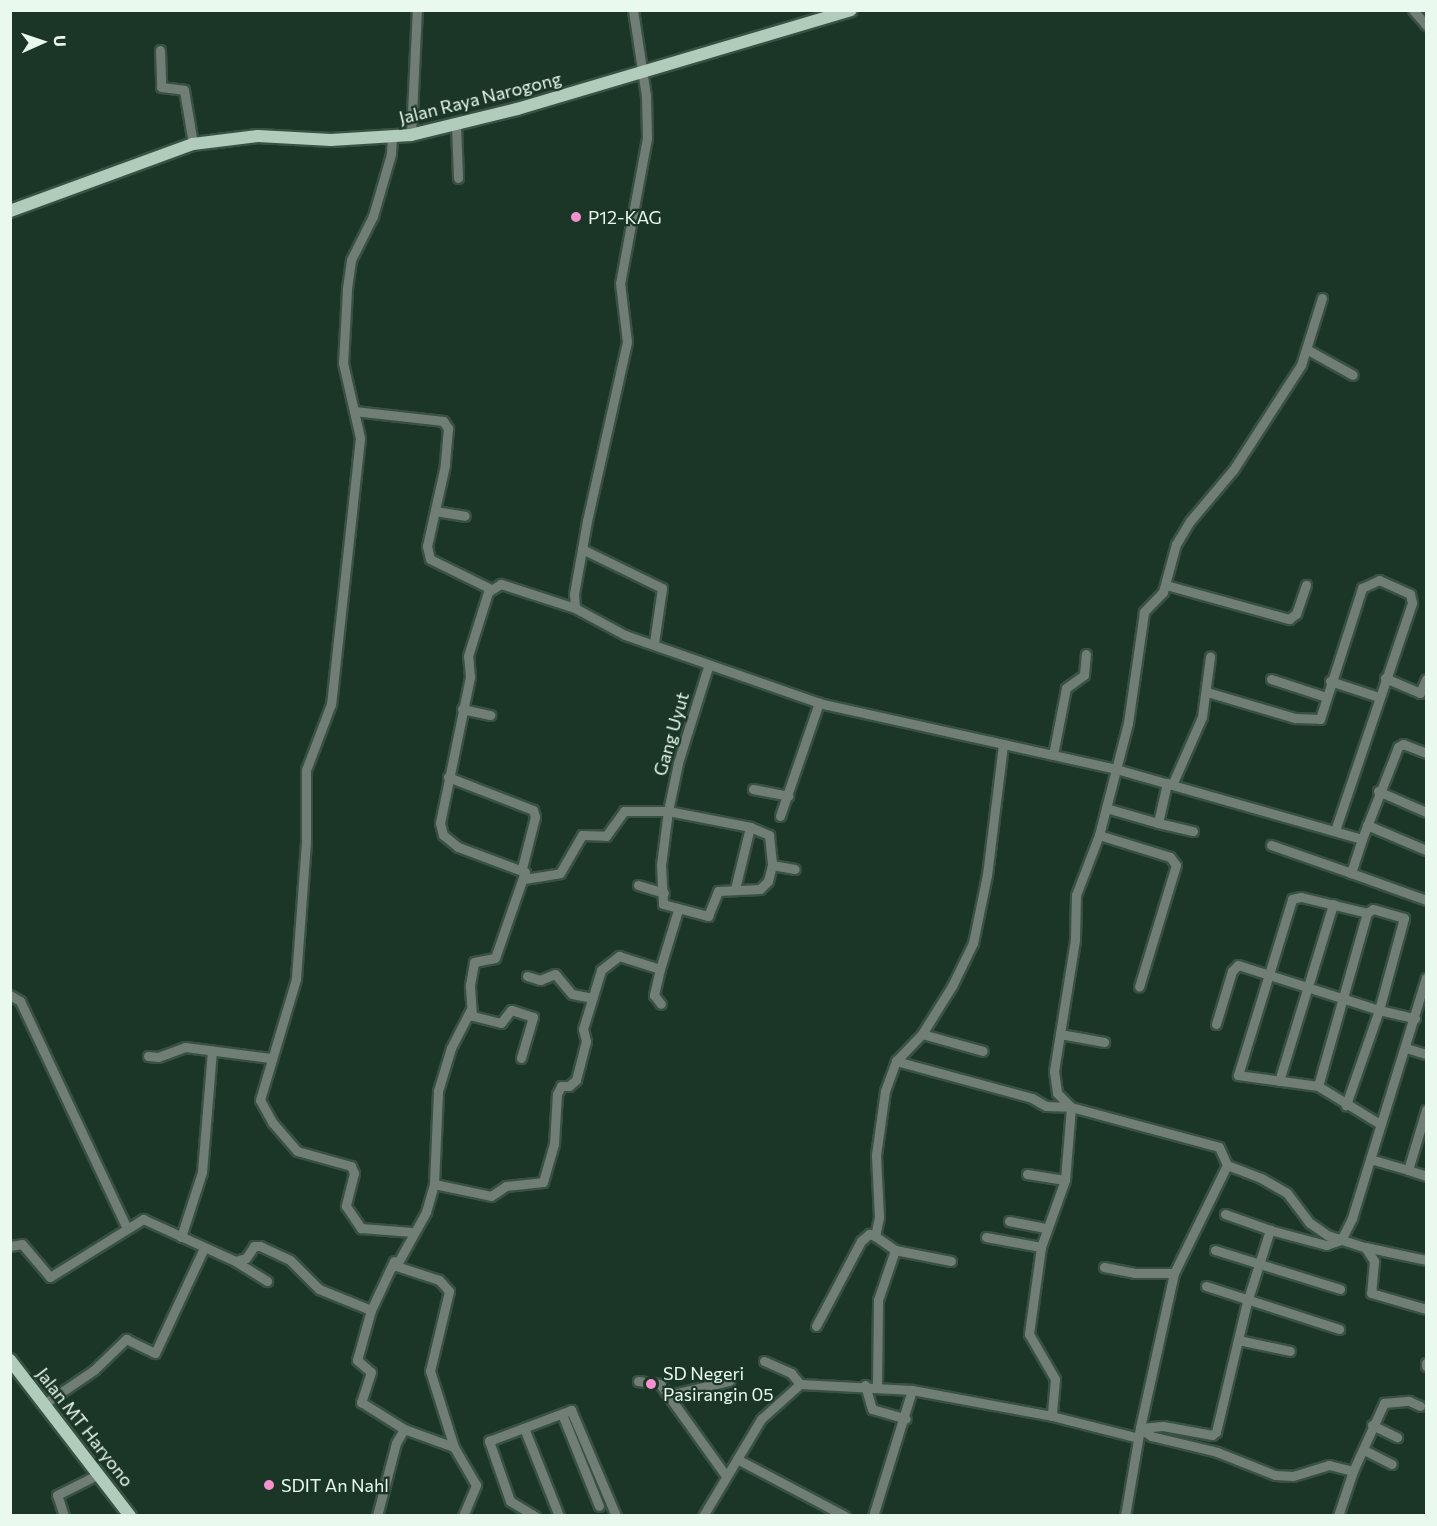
<!DOCTYPE html>
<html>
<head>
<meta charset="utf-8">
<style>
	body { margin:0 }
	#map { position:relative; width:1437px; height:1526px; overflow:hidden; background:#1b3627; font-family:Commissioner,sans-serif }
	div>[style] { position:absolute }
	[style*='--x'] { left:calc(var(--x)*1px); top:calc(var(--y)*1px); width:calc(var(--w)*1px); rotate:calc(var(--a)*1deg) }
	.roads { filter:drop-shadow(2px 0 #385143) drop-shadow(-2px 0 #385143) drop-shadow(0 2px #385143) drop-shadow(0 -2px #385143) }
	.minor>* { height:9px; margin:-4.5px; padding:0 4.5px; transform-origin:4.5px; border-radius:4.5px; background:#717e76 }
	.major>* { height:12px; margin:-6px; padding:0 6px; transform-origin:6px; border-radius:6px; background:#b2ccbc }
	.dots>* { width:16px; height:16px; translate:-50% -50%; box-sizing:border-box; border:3px solid #1b3627; border-radius:50% }
	span { translate:-50% -50%; white-space:nowrap; text-align:center; line-height:1.15; -webkit-text-stroke:4.5px #1b3627; paint-order:stroke }
	.street-label { font-size:18px; color:#e9f9ee }
	.poi-label { font-size:18px; color:#e9f9ee }
	.left { translate:0 -50%; text-align:left }
	.frame { position:absolute; inset:0; border:12px solid #e9f9ee; pointer-events:none }
	.north { position:absolute; left:12px; top:12px; width:60px; height:60px; -webkit-text-stroke:4px #1b3627; paint-order:stroke; rotate:87deg; font-size:16px; font-weight:700; line-height:24px; text-align:center; color:#e9f9ee }
	.north::after { content:''; display:block; margin:auto; width:21px; height:27px; background:#e9f9ee; clip-path:polygon(50% 0,100% 100%,50% 72%,0 100%) }
</style>
</head>
<body>
<div id="map">
	<div class="roads">
		<div class="minor">
			<i style="--x:633;--y:10;--w:87;--a:81.4"></i>
			<i style="--x:646;--y:96;--w:42;--a:88.6"></i>
			<i style="--x:647;--y:138;--w:147;--a:100.5"></i>
			<i style="--x:620;--y:283;--w:59;--a:83.2"></i>
			<i style="--x:627;--y:342;--w:183;--a:102.6"></i>
			<i style="--x:587;--y:521;--w:74;--a:100.1"></i>
			<i style="--x:574;--y:594;--w:14;--a:86"></i>
			<i style="--x:575;--y:608;--w:57;--a:28.4"></i>
			<i style="--x:625;--y:635;--w:206;--a:19.3"></i>
			<i style="--x:819;--y:703;--w:304;--a:12.5"></i>
			<i style="--x:1116;--y:769;--w:256;--a:15.9"></i>
			<i style="--x:1362;--y:839;--w:99;--a:-68.6"></i>
			<i style="--x:1398;--y:747;--w:6;--a:-31"></i>
			<i style="--x:1403;--y:744;--w:25;--a:21"></i>
			<i style="--x:1413;--y:10;--w:20;--a:49"></i>
			<i style="--x:160;--y:50;--w:37;--a:88"></i>
			<i style="--x:161;--y:87;--w:23;--a:7"></i>
			<i style="--x:184;--y:90;--w:55;--a:80.5"></i>
			<i style="--x:456;--y:125;--w:53;--a:87.8"></i>
			<i style="--x:411;--y:135;--w:125;--a:-87.3"></i>
			<i style="--x:392;--y:138;--w:16;--a:94"></i>
			<i style="--x:391;--y:154;--w:65;--a:106.2"></i>
			<i style="--x:373;--y:216;--w:49;--a:116.6"></i>
			<i style="--x:351;--y:260;--w:30;--a:98"></i>
			<i style="--x:347;--y:290;--w:73;--a:93.1"></i>
			<i style="--x:343;--y:363;--w:77;--a:77.2"></i>
			<i style="--x:360;--y:438;--w:268;--a:96.2"></i>
			<i style="--x:331;--y:704;--w:71;--a:110.7"></i>
			<i style="--x:306;--y:770;--w:72;--a:90"></i>
			<i style="--x:306;--y:842;--w:137;--a:94.2"></i>
			<i style="--x:296;--y:979;--w:126;--a:106.6"></i>
			<i style="--x:260;--y:1100;--w:25;--a:61"></i>
			<i style="--x:272;--y:1122;--w:38;--a:49"></i>
			<i style="--x:297;--y:1151;--w:56;--a:15.5"></i>
			<i style="--x:351;--y:1166;--w:8;--a:67"></i>
			<i style="--x:354;--y:1173;--w:34;--a:104"></i>
			<i style="--x:346;--y:1206;--w:27;--a:56"></i>
			<i style="--x:361;--y:1228;--w:51;--a:4.5"></i>
			<i style="--x:1322;--y:298;--w:70;--a:107.4"></i>
			<i style="--x:1301;--y:365;--w:125;--a:122.9"></i>
			<i style="--x:1233;--y:470;--w:67;--a:130.1"></i>
			<i style="--x:1190;--y:521;--w:27;--a:121"></i>
			<i style="--x:1176;--y:544;--w:50;--a:105.2"></i>
			<i style="--x:1163;--y:592;--w:28;--a:134"></i>
			<i style="--x:1144;--y:612;--w:112;--a:98.2"></i>
			<i style="--x:1128;--y:723;--w:116;--a:104.5"></i>
			<i style="--x:1099;--y:835;--w:64;--a:111"></i>
			<i style="--x:1076;--y:895;--w:45;--a:91.3"></i>
			<i style="--x:1075;--y:940;--w:133;--a:99.1"></i>
			<i style="--x:1054;--y:1071;--w:22;--a:82"></i>
			<i style="--x:1057;--y:1093;--w:20;--a:45"></i>
			<i style="--x:1071;--y:1107;--w:153;--a:15.1"></i>
			<i style="--x:1219;--y:1147;--w:20;--a:66"></i>
			<i style="--x:1227;--y:1165;--w:36;--a:21"></i>
			<i style="--x:1261;--y:1178;--w:30;--a:30"></i>
			<i style="--x:1287;--y:1193;--w:38;--a:53"></i>
			<i style="--x:1310;--y:1223;--w:21;--a:35"></i>
			<i style="--x:1327;--y:1235;--w:40;--a:18"></i>
			<i style="--x:1365;--y:1247;--w:17;--a:57"></i>
			<i style="--x:1374;--y:1261;--w:32;--a:95"></i>
			<i style="--x:1371;--y:1293;--w:57;--a:16.2"></i>
			<i style="--x:1308;--y:350;--w:51;--a:29.1"></i>
			<i style="--x:354;--y:411;--w:90;--a:6.4"></i>
			<i style="--x:443;--y:421;--w:9;--a:54"></i>
			<i style="--x:448;--y:428;--w:37;--a:95"></i>
			<i style="--x:445;--y:465;--w:83;--a:102.5"></i>
			<i style="--x:427;--y:546;--w:13;--a:77"></i>
			<i style="--x:430;--y:559;--w:68;--a:26.2"></i>
			<i style="--x:435;--y:511;--w:30;--a:9"></i>
			<i style="--x:582;--y:549;--w:89;--a:26"></i>
			<i style="--x:662;--y:588;--w:56;--a:98.3"></i>
			<i style="--x:1166;--y:585;--w:128;--a:15.5"></i>
			<i style="--x:1289;--y:619;--w:9;--a:-36"></i>
			<i style="--x:1296;--y:614;--w:31;--a:-71"></i>
			<i style="--x:708;--y:667;--w:101;--a:107.4"></i>
			<i style="--x:678;--y:763;--w:49;--a:101.8"></i>
			<i style="--x:668;--y:811;--w:54;--a:97.4"></i>
			<i style="--x:661;--y:865;--w:39;--a:87"></i>
			<i style="--x:663;--y:904;--w:47;--a:14.9"></i>
			<i style="--x:708;--y:916;--w:27;--a:-68"></i>
			<i style="--x:718;--y:891;--w:42;--a:-2.7"></i>
			<i style="--x:760;--y:889;--w:11;--a:-45"></i>
			<i style="--x:768;--y:881;--w:16;--a:-76"></i>
			<i style="--x:772;--y:865;--w:23;--a:10"></i>
			<i style="--x:1385;--y:678;--w:38;--a:23"></i>
			<i style="--x:1420;--y:693;--w:15;--a:-67"></i>
			<i style="--x:1271;--y:679;--w:58;--a:18.1"></i>
			<i style="--x:1330;--y:681;--w:52;--a:18.1"></i>
			<i style="--x:1207;--y:692;--w:92;--a:16.5"></i>
			<i style="--x:1295;--y:718;--w:25;--a:2"></i>
			<i style="--x:1320;--y:719;--w:138;--a:-72.2"></i>
			<i style="--x:1362;--y:588;--w:19;--a:-25"></i>
			<i style="--x:1379;--y:580;--w:34;--a:24"></i>
			<i style="--x:1410;--y:594;--w:9;--a:77"></i>
			<i style="--x:1412;--y:603;--w:240;--a:108.7"></i>
			<i style="--x:462;--y:709;--w:29;--a:12"></i>
			<i style="--x:1053;--y:755;--w:68;--a:-79"></i>
			<i style="--x:1066;--y:688;--w:22;--a:-36"></i>
			<i style="--x:1084;--y:675;--w:21;--a:-85"></i>
			<i style="--x:448;--y:777;--w:91;--a:21.2"></i>
			<i style="--x:533;--y:810;--w:7;--a:74"></i>
			<i style="--x:535;--y:817;--w:53;--a:104.3"></i>
			<i style="--x:1167;--y:783;--w:41;--a:102.7"></i>
			<i style="--x:1158;--y:823;--w:36;--a:13"></i>
			<i style="--x:1172;--y:785;--w:74;--a:-66.2"></i>
			<i style="--x:1202;--y:717;--w:61;--a:-82.4"></i>
			<i style="--x:753;--y:789;--w:36;--a:11"></i>
			<i style="--x:1378;--y:791;--w:52;--a:23.6"></i>
			<i style="--x:1106;--y:808;--w:54;--a:16.1"></i>
			<i style="--x:780;--y:816;--w:120;--a:-71"></i>
			<i style="--x:1367;--y:825;--w:64;--a:23"></i>
			<i style="--x:750;--y:827;--w:21;--a:23"></i>
			<i style="--x:769;--y:835;--w:30;--a:84"></i>
			<i style="--x:1099;--y:835;--w:74;--a:17.2"></i>
			<i style="--x:1170;--y:857;--w:10;--a:53"></i>
			<i style="--x:1176;--y:865;--w:127;--a:106.9"></i>
			<i style="--x:1362;--y:839;--w:36;--a:108"></i>
			<i style="--x:1351;--y:873;--w:80;--a:19.8"></i>
			<i style="--x:1271;--y:845;--w:85;--a:19.3"></i>
			<i style="--x:524;--y:879;--w:36;--a:-9"></i>
			<i style="--x:560;--y:873;--w:44;--a:-59.9"></i>
			<i style="--x:582;--y:835;--w:24;--a:2"></i>
			<i style="--x:606;--y:836;--w:31;--a:-54"></i>
			<i style="--x:624;--y:811;--w:44;--a:0"></i>
			<i style="--x:668;--y:811;--w:84;--a:11"></i>
			<i style="--x:750;--y:827;--w:64;--a:103.6"></i>
			<i style="--x:638;--y:885;--w:27;--a:17"></i>
			<i style="--x:660;--y:969;--w:27;--a:103"></i>
			<i style="--x:654;--y:995;--w:11;--a:52"></i>
			<i style="--x:527;--y:976;--w:14;--a:17"></i>
			<i style="--x:540;--y:980;--w:16;--a:-22"></i>
			<i style="--x:555;--y:974;--w:26;--a:50"></i>
			<i style="--x:572;--y:994;--w:21;--a:11"></i>
			<i style="--x:10;--y:995;--w:12;--a:31"></i>
			<i style="--x:20;--y:1001;--w:249;--a:64.8"></i>
			<i style="--x:1216;--y:1024;--w:55;--a:-73.2"></i>
			<i style="--x:1232;--y:971;--w:8;--a:-45"></i>
			<i style="--x:1238;--y:965;--w:148;--a:17.7"></i>
			<i style="--x:1379;--y:1010;--w:101;--a:109.2"></i>
			<i style="--x:922;--y:1034;--w:63;--a:15.6"></i>
			<i style="--x:1060;--y:1034;--w:45;--a:10.3"></i>
			<i style="--x:1406;--y:1048;--w:21;--a:17"></i>
			<i style="--x:148;--y:1056;--w:10;--a:6"></i>
			<i style="--x:158;--y:1057;--w:29;--a:-20"></i>
			<i style="--x:185;--y:1047;--w:86;--a:7.4"></i>
			<i style="--x:521;--y:1058;--w:43;--a:-73.7"></i>
			<i style="--x:533;--y:1017;--w:23;--a:-162"></i>
			<i style="--x:511;--y:1010;--w:16;--a:128"></i>
			<i style="--x:501;--y:1023;--w:30;--a:-166"></i>
			<i style="--x:472;--y:1016;--w:31;--a:-94"></i>
			<i style="--x:470;--y:985;--w:23;--a:-80"></i>
			<i style="--x:474;--y:962;--w:21;--a:-11"></i>
			<i style="--x:495;--y:958;--w:91;--a:-70.8"></i>
			<i style="--x:525;--y:872;--w:72;--a:-159.5"></i>
			<i style="--x:458;--y:847;--w:19;--a:-141"></i>
			<i style="--x:443;--y:835;--w:12;--a:-104"></i>
			<i style="--x:440;--y:823;--w:149;--a:-78.4"></i>
			<i style="--x:470;--y:677;--w:21;--a:-95"></i>
			<i style="--x:468;--y:656;--w:67;--a:-72.6"></i>
			<i style="--x:488;--y:592;--w:15;--a:-32"></i>
			<i style="--x:501;--y:584;--w:78;--a:18"></i>
			<i style="--x:896;--y:1061;--w:141;--a:15.2"></i>
			<i style="--x:1032;--y:1098;--w:16;--a:30"></i>
			<i style="--x:1046;--y:1106;--w:25;--a:2"></i>
			<i style="--x:1071;--y:1107;--w:73;--a:94.7"></i>
			<i style="--x:1065;--y:1180;--w:71;--a:109.7"></i>
			<i style="--x:1041;--y:1247;--w:88;--a:97.9"></i>
			<i style="--x:1029;--y:1334;--w:52;--a:60"></i>
			<i style="--x:1055;--y:1379;--w:37;--a:95"></i>
			<i style="--x:1279;--y:1081;--w:185;--a:-73"></i>
			<i style="--x:1318;--y:1086;--w:180;--a:-74.2"></i>
			<i style="--x:1380;--y:1124;--w:73;--a:-148.5"></i>
			<i style="--x:1318;--y:1086;--w:81;--a:-172.2"></i>
			<i style="--x:1238;--y:1075;--w:184;--a:-72.9"></i>
			<i style="--x:1292;--y:899;--w:9;--a:-13"></i>
			<i style="--x:1301;--y:897;--w:68;--a:13.6"></i>
			<i style="--x:1367;--y:913;--w:7;--a:-34"></i>
			<i style="--x:1373;--y:909;--w:32;--a:16"></i>
			<i style="--x:1404;--y:918;--w:95;--a:105.2"></i>
			<i style="--x:1379;--y:1010;--w:37;--a:13"></i>
			<i style="--x:1370;--y:1159;--w:40;--a:16"></i>
			<i style="--x:1408;--y:1170;--w:63;--a:-73.3"></i>
			<i style="--x:1227;--y:1165;--w:120;--a:116.1"></i>
			<i style="--x:1174;--y:1273;--w:159;--a:102.4"></i>
			<i style="--x:1140;--y:1428;--w:14;--a:36"></i>
			<i style="--x:1151;--y:1436;--w:68;--a:13.6"></i>
			<i style="--x:1217;--y:1452;--w:62;--a:21.6"></i>
			<i style="--x:1275;--y:1475;--w:18;--a:3"></i>
			<i style="--x:1293;--y:1476;--w:38;--a:-17"></i>
			<i style="--x:1329;--y:1465;--w:25;--a:14"></i>
			<i style="--x:1353;--y:1471;--w:75;--a:-65.5"></i>
			<i style="--x:1384;--y:1403;--w:25;--a:-5"></i>
			<i style="--x:1409;--y:1401;--w:12;--a:24"></i>
			<i style="--x:1408;--y:1170;--w:19;--a:18"></i>
			<i style="--x:1027;--y:1174;--w:38;--a:9"></i>
			<i style="--x:434;--y:1184;--w:58;--a:11.9"></i>
			<i style="--x:491;--y:1196;--w:18;--a:-34"></i>
			<i style="--x:506;--y:1186;--w:37;--a:-6"></i>
			<i style="--x:543;--y:1182;--w:40;--a:-74"></i>
			<i style="--x:554;--y:1144;--w:50;--a:-86.6"></i>
			<i style="--x:557;--y:1094;--w:9;--a:-63"></i>
			<i style="--x:561;--y:1086;--w:8;--a:0"></i>
			<i style="--x:569;--y:1086;--w:9;--a:-41"></i>
			<i style="--x:576;--y:1080;--w:40;--a:-75.6"></i>
			<i style="--x:586;--y:1041;--w:12;--a:-104"></i>
			<i style="--x:583;--y:1029;--w:62;--a:-73"></i>
			<i style="--x:601;--y:970;--w:23;--a:-38"></i>
			<i style="--x:619;--y:956;--w:43;--a:17.6"></i>
			<i style="--x:660;--y:969;--w:62;--a:-73"></i>
			<i style="--x:1225;--y:1214;--w:48;--a:19.6"></i>
			<i style="--x:1009;--y:1221;--w:38;--a:11"></i>
			<i style="--x:181;--y:1237;--w:68;--a:-72.1"></i>
			<i style="--x:202;--y:1172;--w:122;--a:-85.3"></i>
			<i style="--x:986;--y:1237;--w:56;--a:10.3"></i>
			<i style="--x:10;--y:1246;--w:12;--a:-9"></i>
			<i style="--x:22;--y:1244;--w:43;--a:49.7"></i>
			<i style="--x:50;--y:1277;--w:110;--a:-31.9"></i>
			<i style="--x:143;--y:1219;--w:101;--a:24.5"></i>
			<i style="--x:235;--y:1261;--w:38;--a:32"></i>
			<i style="--x:1365;--y:1247;--w:62;--a:12"></i>
			<i style="--x:895;--y:1250;--w:57;--a:11.1"></i>
			<i style="--x:1215;--y:1250;--w:131;--a:17.3"></i>
			<i style="--x:235;--y:1261;--w:11;--a:-15"></i>
			<i style="--x:246;--y:1258;--w:14;--a:-56"></i>
			<i style="--x:254;--y:1246;--w:6;--a:0"></i>
			<i style="--x:260;--y:1246;--w:33;--a:25"></i>
			<i style="--x:290;--y:1260;--w:41;--a:45"></i>
			<i style="--x:319;--y:1289;--w:56;--a:22"></i>
			<i style="--x:394;--y:1261;--w:54;--a:115.1"></i>
			<i style="--x:371;--y:1310;--w:52;--a:105.6"></i>
			<i style="--x:357;--y:1360;--w:18;--a:41"></i>
			<i style="--x:371;--y:1372;--w:32;--a:108"></i>
			<i style="--x:361;--y:1402;--w:51;--a:32.1"></i>
			<i style="--x:404;--y:1429;--w:53;--a:19.8"></i>
			<i style="--x:1104;--y:1267;--w:31;--a:11"></i>
			<i style="--x:1134;--y:1273;--w:40;--a:0"></i>
			<i style="--x:1206;--y:1286;--w:140;--a:17.9"></i>
			<i style="--x:816;--y:1326;--w:96;--a:-62.1"></i>
			<i style="--x:861;--y:1241;--w:11;--a:-41"></i>
			<i style="--x:869;--y:1234;--w:6;--a:18"></i>
			<i style="--x:1238;--y:1340;--w:53;--a:11.9"></i>
			<i style="--x:764;--y:1361;--w:30;--a:24"></i>
			<i style="--x:791;--y:1373;--w:14;--a:51"></i>
			<i style="--x:1426;--y:1366;--w:3;--a:-90"></i>
			<i style="--x:638;--y:1381;--w:22;--a:8"></i>
			<i style="--x:660;--y:1384;--w:113;--a:54.3"></i>
			<i style="--x:865;--y:1385;--w:25;--a:74"></i>
			<i style="--x:872;--y:1409;--w:35;--a:16"></i>
			<i style="--x:877;--y:1386;--w:86;--a:-89.3"></i>
			<i style="--x:878;--y:1300;--w:53;--a:-71.2"></i>
			<i style="--x:895;--y:1250;--w:24;--a:-145"></i>
			<i style="--x:875;--y:1236;--w:19;--a:-78"></i>
			<i style="--x:879;--y:1217;--w:62;--a:-92.8"></i>
			<i style="--x:876;--y:1155;--w:65;--a:-82"></i>
			<i style="--x:885;--y:1091;--w:32;--a:-70"></i>
			<i style="--x:896;--y:1061;--w:37;--a:-46"></i>
			<i style="--x:922;--y:1034;--w:57;--a:-58"></i>
			<i style="--x:952;--y:986;--w:48;--a:-64"></i>
			<i style="--x:973;--y:943;--w:69;--a:-78.4"></i>
			<i style="--x:987;--y:875;--w:132;--a:-83"></i>
			<i style="--x:669;--y:1395;--w:62;--a:-13.1"></i>
			<i style="--x:44;--y:1404;--w:60;--a:-34.2"></i>
			<i style="--x:94;--y:1370;--w:45;--a:-44.1"></i>
			<i style="--x:126;--y:1339;--w:32;--a:26"></i>
			<i style="--x:155;--y:1353;--w:116;--a:-65"></i>
			<i style="--x:562;--y:1414;--w:99;--a:68.1"></i>
			<i style="--x:1372;--y:1425;--w:28;--a:26"></i>
			<i style="--x:524;--y:1428;--w:95;--a:68.3"></i>
			<i style="--x:1364;--y:1450;--w:31;--a:27"></i>
			<i style="--x:737;--y:1459;--w:122;--a:27.8"></i>
			<i style="--x:64;--y:1516;--w:22;--a:-108"></i>
			<i style="--x:57;--y:1495;--w:47;--a:-26.6"></i>
			<i style="--x:377;--y:1516;--w:75;--a:-75.4"></i>
			<i style="--x:396;--y:1443;--w:16;--a:-60"></i>
			<i style="--x:463;--y:1516;--w:34;--a:-67"></i>
			<i style="--x:476;--y:1485;--w:44;--a:-120.1"></i>
			<i style="--x:454;--y:1447;--w:80;--a:-107.5"></i>
			<i style="--x:430;--y:1371;--w:82;--a:-76.6"></i>
			<i style="--x:449;--y:1291;--w:15;--a:-132"></i>
			<i style="--x:439;--y:1280;--w:45;--a:-162"></i>
			<i style="--x:396;--y:1266;--w:62;--a:-60.9"></i>
			<i style="--x:426;--y:1212;--w:29;--a:-74"></i>
			<i style="--x:434;--y:1184;--w:93;--a:-87.5"></i>
			<i style="--x:438;--y:1091;--w:45;--a:-73.2"></i>
			<i style="--x:451;--y:1048;--w:42;--a:-62.8"></i>
			<i style="--x:535;--y:1516;--w:29;--a:-149"></i>
			<i style="--x:510;--y:1501;--w:64;--a:-109.3"></i>
			<i style="--x:489;--y:1441;--w:88;--a:-20.7"></i>
			<i style="--x:571;--y:1410;--w:115;--a:67"></i>
			<i style="--x:703;--y:1516;--w:113;--a:-59.1"></i>
			<i style="--x:761;--y:1419;--w:52;--a:-41.9"></i>
			<i style="--x:800;--y:1384;--w:112;--a:3.1"></i>
			<i style="--x:912;--y:1390;--w:142;--a:10.5"></i>
			<i style="--x:1052;--y:1416;--w:89;--a:14.3"></i>
			<i style="--x:873;--y:1516;--w:132;--a:-72.8"></i>
			<i style="--x:1125;--y:1516;--w:89;--a:-80.3"></i>
			<i style="--x:1140;--y:1428;--w:23;--a:-5"></i>
			<i style="--x:1163;--y:1426;--w:50;--a:10.4"></i>
			<i style="--x:1212;--y:1435;--w:5;--a:-37"></i>
			<i style="--x:1216;--y:1432;--w:134;--a:-76.6"></i>
			<i style="--x:1247;--y:1302;--w:76;--a:-72.3"></i>
			<i style="--x:1270;--y:1230;--w:58;--a:15"></i>
			<i style="--x:1326;--y:1245;--w:16;--a:-18"></i>
			<i style="--x:1341;--y:1240;--w:25;--a:-63"></i>
			<i style="--x:1352;--y:1218;--w:251;--a:-72.9"></i>
			<i style="--x:1338;--y:1516;--w:47;--a:-71.6"></i>
		</div>
		<div class="major">
			<i style="--x:10;--y:211;--w:195;--a:-20.1"></i>
			<i style="--x:193;--y:144;--w:65;--a:-7"></i>
			<i style="--x:258;--y:136;--w:73;--a:3.1"></i>
			<i style="--x:331;--y:140;--w:80;--a:-3.6"></i>
			<i style="--x:411;--y:135;--w:109;--a:-13.8"></i>
			<i style="--x:517;--y:109;--w:348;--a:-16.5"></i>
			<i style="--x:10;--y:1360;--w:197;--a:52.4"></i>
		</div>
	</div>
	<div class="dots">
		<i style="left:576px;top:217px;background:#f790ce"></i>
		<i style="left:651px;top:1384px;background:#f790ce"></i>
		<i style="left:269px;top:1485px;background:#f790ce"></i>
	</div>
	<div class="street-label">
		<span style="left:480px;top:98px;rotate:-14deg">Jalan Raya Narogong</span>
		<span style="left:671px;top:734px;rotate:-74deg">Gang Uyut</span>
		<span style="left:85px;top:1427px;rotate:52deg">Jalan MT Haryono</span>
	</div>
	<div class="poi-label">
		<span class="left" style="left:588px;top:217px">P12-KAG</span>
		<span class="left" style="left:663px;top:1384px">SD Negeri<br>Pasirangin 05</span>
		<span class="left" style="left:281px;top:1485px">SDIT An Nahl</span>
	</div>
	<div class="frame"></div>
	<div class="north">U</div>
</div>
</body>
</html>
